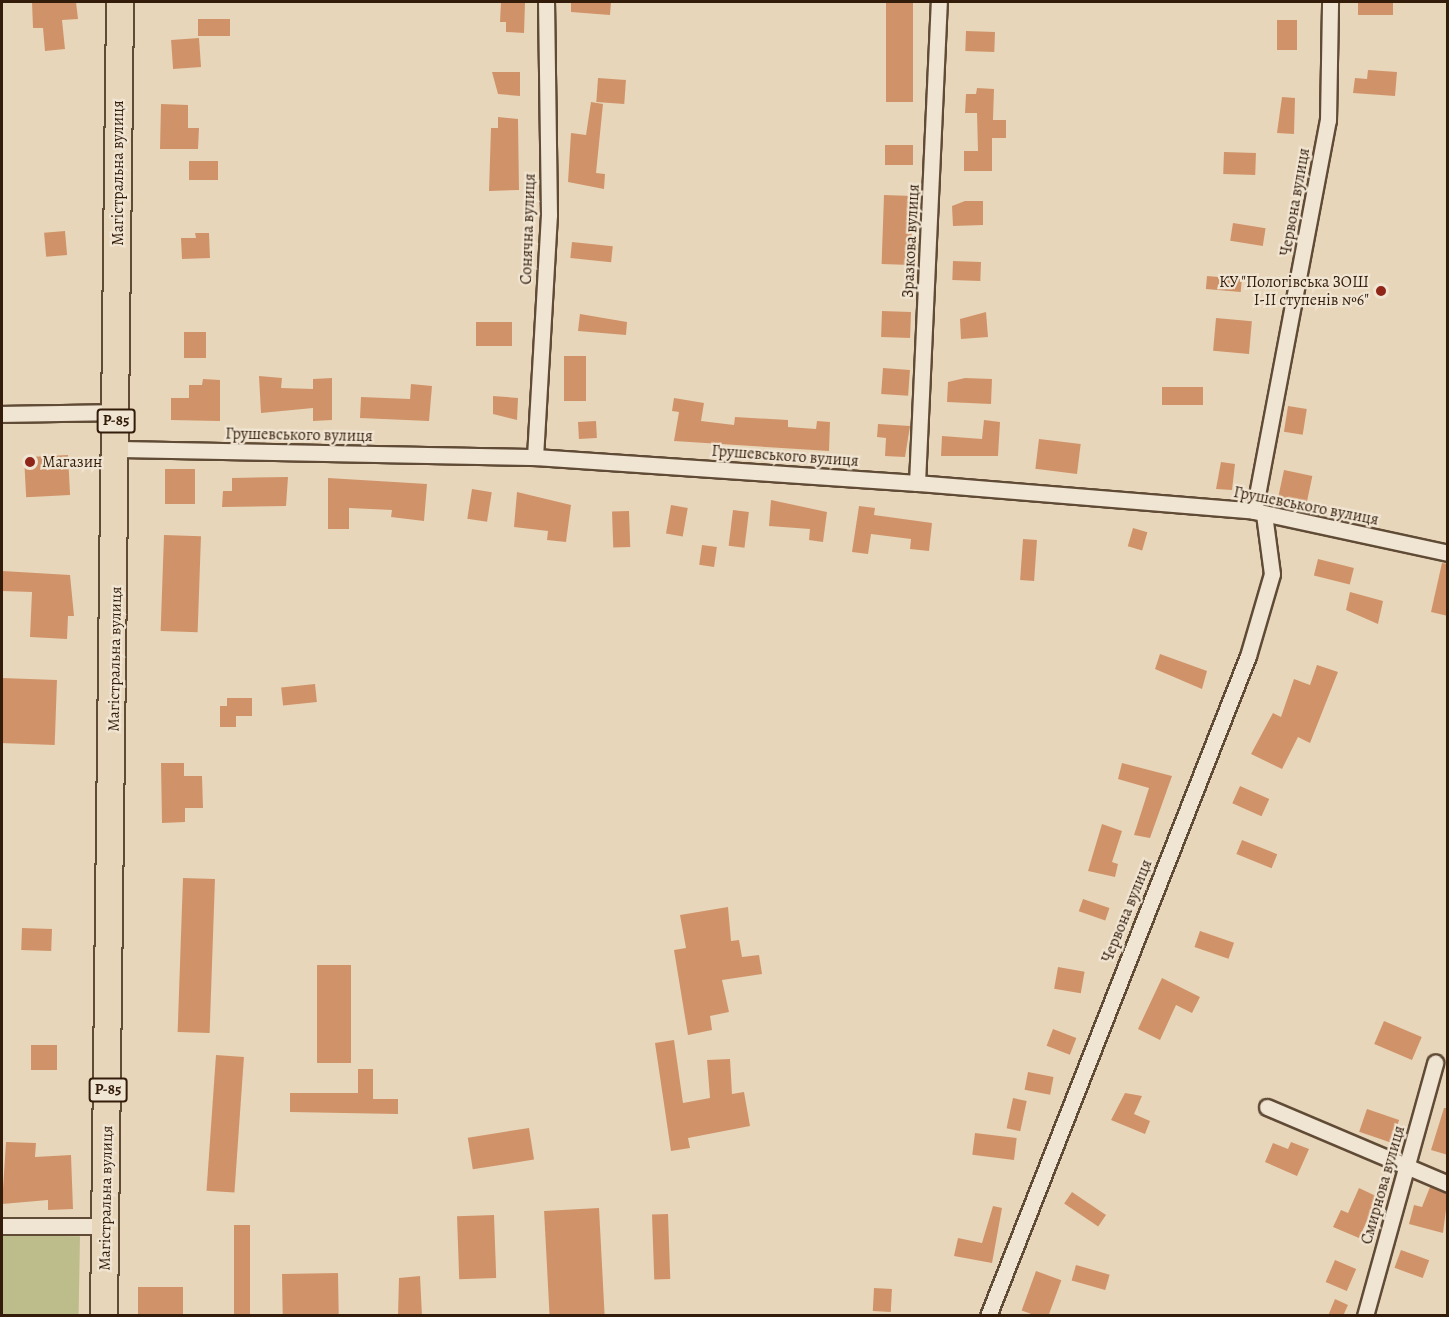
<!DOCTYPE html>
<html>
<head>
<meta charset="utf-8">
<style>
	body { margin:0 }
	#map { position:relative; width:1449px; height:1317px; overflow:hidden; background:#e8d6ba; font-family:Alegreya,serif }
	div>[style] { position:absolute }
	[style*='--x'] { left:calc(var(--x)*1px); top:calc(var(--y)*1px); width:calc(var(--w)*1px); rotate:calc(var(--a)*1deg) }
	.green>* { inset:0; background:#bdbc8b; transform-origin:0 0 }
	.building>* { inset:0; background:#d09369; transform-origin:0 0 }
	.roads { filter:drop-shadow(2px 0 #604b36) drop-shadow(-2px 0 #604b36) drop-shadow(0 2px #604b36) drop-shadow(0 -2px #604b36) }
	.street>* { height:15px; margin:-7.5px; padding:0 7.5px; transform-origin:7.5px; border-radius:7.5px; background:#f0e4d2 }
	.primary>* { height:26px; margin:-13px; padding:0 13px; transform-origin:13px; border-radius:13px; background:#e8d6ba }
	.dots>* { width:16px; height:16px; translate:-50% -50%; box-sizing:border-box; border:3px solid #f0e4d2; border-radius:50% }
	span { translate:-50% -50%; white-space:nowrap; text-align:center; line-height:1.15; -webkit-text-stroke:4.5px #f0e4d2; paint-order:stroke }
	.shield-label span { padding:2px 4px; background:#f0e4d2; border:2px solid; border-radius:4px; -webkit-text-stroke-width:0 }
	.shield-label { font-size:15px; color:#331d0a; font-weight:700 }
	.street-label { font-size:16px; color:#331d0a }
	.poi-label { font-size:16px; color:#331d0a }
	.right { translate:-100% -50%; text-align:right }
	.left { translate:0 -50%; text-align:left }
	.frame { position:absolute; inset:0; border:3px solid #331d0a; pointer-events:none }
</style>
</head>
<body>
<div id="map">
	<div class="green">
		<i style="left:2px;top:1235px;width:78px;height:80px;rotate:1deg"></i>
	</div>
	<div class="building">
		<i style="clip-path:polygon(32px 2px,76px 2px,78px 19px,62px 20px,65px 49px,45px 51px,43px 28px,33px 28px)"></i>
		<i style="clip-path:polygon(501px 2px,525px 3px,524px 33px,506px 32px,506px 22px,500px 22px)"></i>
		<i style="clip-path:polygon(571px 2px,611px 2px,610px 15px,571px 12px)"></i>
		<i style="left:886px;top:2px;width:27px;height:100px"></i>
		<i style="left:1358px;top:2px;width:35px;height:13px"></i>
		<i style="left:230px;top:19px;width:17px;height:32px;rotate:90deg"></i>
		<i style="left:1277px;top:20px;width:20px;height:30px"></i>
		<i style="left:966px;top:31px;width:29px;height:20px;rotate:2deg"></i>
		<i style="left:199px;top:38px;width:29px;height:28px;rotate:86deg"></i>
		<i style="clip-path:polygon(1368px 70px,1397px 72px,1395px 96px,1353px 93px,1355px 78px,1367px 79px)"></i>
		<i style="clip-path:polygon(492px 72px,520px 72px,520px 96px,498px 94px)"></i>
		<i style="left:598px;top:78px;width:28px;height:24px;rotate:4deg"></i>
		<i style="clip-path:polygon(977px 88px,994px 89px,993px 120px,1006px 120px,1006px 138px,992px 138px,992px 171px,964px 171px,964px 151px,978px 151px,977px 113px,965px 113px,966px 94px,976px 94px)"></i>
		<i style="clip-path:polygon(1282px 97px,1295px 98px,1294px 134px,1277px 133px)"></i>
		<i style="clip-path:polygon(591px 102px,603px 104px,596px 173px,605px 174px,604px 189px,568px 182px,571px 133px,586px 135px)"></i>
		<i style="clip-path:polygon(161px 104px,188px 105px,188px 128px,199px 128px,198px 149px,160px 149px)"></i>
		<i style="clip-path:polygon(498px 117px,518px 119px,519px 190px,489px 191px,491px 128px,498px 128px)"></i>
		<i style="left:885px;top:145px;width:28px;height:20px"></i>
		<i style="left:1224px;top:152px;width:32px;height:22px;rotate:2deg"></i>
		<i style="left:189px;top:161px;width:29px;height:19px"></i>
		<i style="left:884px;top:195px;width:29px;height:69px;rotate:2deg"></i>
		<i style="clip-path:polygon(965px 201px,983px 201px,983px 225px,953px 226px,952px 206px)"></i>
		<i style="left:1233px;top:223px;width:33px;height:18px;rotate:9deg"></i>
		<i style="left:65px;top:231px;width:24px;height:21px;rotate:85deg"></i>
		<i style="clip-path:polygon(195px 233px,209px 233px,210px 258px,182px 259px,181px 238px,196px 238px)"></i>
		<i style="left:572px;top:242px;width:41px;height:16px;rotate:6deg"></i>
		<i style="left:953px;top:261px;width:28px;height:19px;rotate:2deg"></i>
		<i style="left:1207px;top:276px;width:35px;height:13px;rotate:5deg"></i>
		<i style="left:882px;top:311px;width:29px;height:26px;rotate:2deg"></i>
		<i style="clip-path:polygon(986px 312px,988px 337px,961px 339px,960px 319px)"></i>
		<i style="clip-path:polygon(580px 314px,627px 322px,626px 335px,578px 331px)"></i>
		<i style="left:1216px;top:318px;width:36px;height:33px;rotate:5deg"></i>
		<i style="left:476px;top:322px;width:36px;height:24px"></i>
		<i style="left:184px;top:332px;width:22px;height:26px"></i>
		<i style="left:564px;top:356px;width:22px;height:45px"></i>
		<i style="left:883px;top:368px;width:27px;height:26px;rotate:4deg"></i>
		<i style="clip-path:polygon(259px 376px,282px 378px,281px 388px,313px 389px,313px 379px,332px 378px,332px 420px,313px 421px,313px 408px,261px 413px)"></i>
		<i style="clip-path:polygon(965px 378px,992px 379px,991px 404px,947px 402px,948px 382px)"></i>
		<i style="clip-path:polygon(203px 379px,220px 380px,220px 421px,171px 420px,171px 398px,189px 398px,189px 385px,202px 385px)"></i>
		<i style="clip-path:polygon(411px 384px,432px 386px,429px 421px,360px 418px,361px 397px,410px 399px)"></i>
		<i style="left:1162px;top:387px;width:41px;height:18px"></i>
		<i style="clip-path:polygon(493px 396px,518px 398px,517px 420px,493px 414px)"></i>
		<i style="clip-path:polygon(674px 398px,704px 403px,701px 421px,734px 425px,735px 417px,788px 420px,788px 427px,816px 429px,817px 421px,830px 422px,829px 451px,674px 441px,679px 412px,672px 411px)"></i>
		<i style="left:1288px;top:406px;width:19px;height:26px;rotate:9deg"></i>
		<i style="clip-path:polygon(984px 420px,1000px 422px,998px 456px,941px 456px,942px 436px,982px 439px)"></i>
		<i style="left:596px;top:421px;width:17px;height:18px;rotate:87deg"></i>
		<i style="clip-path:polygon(878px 424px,910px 426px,905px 457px,885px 456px,886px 438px,877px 437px)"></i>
		<i style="left:1039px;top:439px;width:42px;height:30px;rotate:7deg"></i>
		<i style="left:68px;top:455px;width:40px;height:44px;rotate:87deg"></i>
		<i style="clip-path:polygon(1221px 462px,1235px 464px,1232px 490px,1216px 489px)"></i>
		<i style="left:165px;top:469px;width:30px;height:35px"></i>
		<i style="left:1284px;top:470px;width:29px;height:27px;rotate:12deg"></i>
		<i style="clip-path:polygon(288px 477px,286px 506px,222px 507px,223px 491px,232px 491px,232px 478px)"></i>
		<i style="clip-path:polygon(328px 478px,427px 484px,424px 521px,391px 517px,392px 510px,349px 508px,349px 529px,328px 529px)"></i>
		<i style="left:472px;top:489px;width:20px;height:30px;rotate:9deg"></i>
		<i style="clip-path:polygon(517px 492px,571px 505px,566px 542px,547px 540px,548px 531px,514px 527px)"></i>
		<i style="clip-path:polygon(771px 500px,827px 512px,823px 542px,809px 540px,810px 529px,769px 526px)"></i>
		<i style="left:671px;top:505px;width:17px;height:29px;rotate:10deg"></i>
		<i style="clip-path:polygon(859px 506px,875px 508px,874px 515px,932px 523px,929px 551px,910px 549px,911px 539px,871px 534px,868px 554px,852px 552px)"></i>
		<i style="left:733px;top:510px;width:16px;height:36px;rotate:7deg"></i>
		<i style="left:629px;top:511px;width:36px;height:17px;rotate:88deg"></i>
		<i style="left:1133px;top:528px;width:15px;height:19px;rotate:16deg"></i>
		<i style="left:164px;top:535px;width:37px;height:96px;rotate:2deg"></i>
		<i style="left:1023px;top:539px;width:14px;height:41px;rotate:4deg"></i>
		<i style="left:702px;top:545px;width:15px;height:20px;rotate:8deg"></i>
		<i style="left:1318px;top:559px;width:37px;height:17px;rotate:14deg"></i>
		<i style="clip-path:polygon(1442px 563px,1448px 564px,1448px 616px,1431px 612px)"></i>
		<i style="clip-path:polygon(2px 571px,70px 575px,74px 616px,68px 616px,67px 639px,30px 637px,32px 592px,2px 591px)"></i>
		<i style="clip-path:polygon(1350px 592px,1383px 601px,1378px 624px,1346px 610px)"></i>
		<i style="clip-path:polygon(1160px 654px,1207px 671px,1202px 689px,1155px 669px)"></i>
		<i style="clip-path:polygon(1317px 665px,1338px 672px,1310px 743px,1298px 737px,1282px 769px,1251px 754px,1273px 713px,1281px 717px,1294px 679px,1310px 685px)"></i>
		<i style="left:2px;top:678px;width:55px;height:65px;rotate:2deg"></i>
		<i style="left:315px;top:684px;width:18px;height:34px;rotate:84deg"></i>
		<i style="clip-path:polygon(227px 698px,252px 698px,252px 716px,236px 716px,236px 727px,220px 727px,220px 706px,227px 706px)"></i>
		<i style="clip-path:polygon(161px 763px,184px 763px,184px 776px,202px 776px,203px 808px,185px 808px,185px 822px,162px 823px)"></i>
		<i style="clip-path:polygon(1122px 763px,1172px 776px,1150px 838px,1134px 835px,1149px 788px,1118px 779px)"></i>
		<i style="left:1240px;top:786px;width:32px;height:19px;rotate:24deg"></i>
		<i style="clip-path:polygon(1102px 824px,1122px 831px,1112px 862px,1118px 864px,1115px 877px,1088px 871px)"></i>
		<i style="left:1242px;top:840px;width:38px;height:15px;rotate:22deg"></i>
		<i style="left:183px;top:878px;width:32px;height:154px;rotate:2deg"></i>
		<i style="left:1083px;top:899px;width:28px;height:13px;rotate:19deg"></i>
		<i style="clip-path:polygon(728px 907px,731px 941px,739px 940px,742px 957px,759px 955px,762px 974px,722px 980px,729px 1012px,710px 1016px,712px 1030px,688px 1035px,674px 950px,686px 948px,680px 915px)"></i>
		<i style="left:22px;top:928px;width:30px;height:22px;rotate:2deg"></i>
		<i style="left:1200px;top:931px;width:36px;height:17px;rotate:19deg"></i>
		<i style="left:317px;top:965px;width:34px;height:98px"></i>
		<i style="left:1058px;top:967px;width:27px;height:22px;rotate:10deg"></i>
		<i style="clip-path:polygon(1162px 978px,1200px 997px,1192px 1013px,1176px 1005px,1160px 1040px,1138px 1029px)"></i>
		<i style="left:1384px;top:1021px;width:41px;height:25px;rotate:23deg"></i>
		<i style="left:1053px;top:1029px;width:25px;height:18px;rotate:21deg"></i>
		<i style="clip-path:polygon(674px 1040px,683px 1103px,710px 1098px,707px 1060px,730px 1059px,732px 1094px,744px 1092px,750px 1126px,688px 1138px,690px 1148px,671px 1151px,655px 1043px)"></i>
		<i style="left:31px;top:1045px;width:26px;height:25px"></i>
		<i style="left:216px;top:1055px;width:28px;height:136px;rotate:4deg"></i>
		<i style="clip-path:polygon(358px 1069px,373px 1069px,373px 1099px,398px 1099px,398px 1114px,290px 1112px,290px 1093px,358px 1093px)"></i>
		<i style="left:1028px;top:1072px;width:26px;height:18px;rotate:11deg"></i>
		<i style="clip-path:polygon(1125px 1093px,1142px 1096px,1134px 1114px,1150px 1121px,1145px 1134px,1111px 1120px)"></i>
		<i style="left:1013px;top:1098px;width:14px;height:31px;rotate:12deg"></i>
		<i style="clip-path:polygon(1444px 1108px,1448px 1108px,1448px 1155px,1431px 1150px)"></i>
		<i style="left:1367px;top:1109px;width:34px;height:24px;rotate:19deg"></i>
		<i style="left:529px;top:1128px;width:32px;height:62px;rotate:81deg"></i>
		<i style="left:975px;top:1133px;width:42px;height:22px;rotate:7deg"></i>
		<i style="clip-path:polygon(6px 1142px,36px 1143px,35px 1157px,71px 1155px,73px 1209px,48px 1210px,48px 1200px,2px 1204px)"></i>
		<i style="clip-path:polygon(1291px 1142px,1309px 1149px,1297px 1176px,1265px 1162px,1273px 1143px,1288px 1149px)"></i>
		<i style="clip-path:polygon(1430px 1187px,1448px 1194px,1443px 1233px,1409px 1224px,1414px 1205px,1422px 1207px)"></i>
		<i style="clip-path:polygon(1359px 1188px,1378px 1197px,1359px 1238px,1333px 1227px,1341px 1210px,1348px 1213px)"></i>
		<i style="left:1072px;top:1192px;width:41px;height:14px;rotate:34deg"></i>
		<i style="clip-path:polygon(993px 1206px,1002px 1208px,992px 1263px,954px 1256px,958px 1238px,982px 1243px)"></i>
		<i style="left:599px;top:1208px;width:108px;height:55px;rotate:87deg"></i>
		<i style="left:668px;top:1214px;width:65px;height:16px;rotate:88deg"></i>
		<i style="left:494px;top:1215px;width:63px;height:37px;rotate:88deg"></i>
		<i style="left:234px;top:1225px;width:16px;height:91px"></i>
		<i style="left:1401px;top:1250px;width:30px;height:19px;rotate:20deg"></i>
		<i style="left:1335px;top:1260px;width:23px;height:24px;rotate:23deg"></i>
		<i style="left:1076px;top:1265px;width:35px;height:16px;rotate:16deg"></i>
		<i style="left:1036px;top:1271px;width:27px;height:42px;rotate:20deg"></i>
		<i style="left:338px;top:1273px;width:43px;height:56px;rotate:89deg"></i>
		<i style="clip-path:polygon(420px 1276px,422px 1316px,398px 1316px,399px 1278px)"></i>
		<i style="left:138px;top:1287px;width:45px;height:29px"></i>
		<i style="left:874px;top:1288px;width:18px;height:23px;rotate:3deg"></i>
		<i style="clip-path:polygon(1335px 1299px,1348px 1305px,1343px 1316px,1328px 1316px)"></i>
	</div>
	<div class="roads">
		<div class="street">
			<i style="--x:2;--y:414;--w:114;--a:-1"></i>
			<i style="--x:115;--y:449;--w:420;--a:1.1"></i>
			<i style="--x:535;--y:457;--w:383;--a:3.9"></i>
			<i style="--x:917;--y:483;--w:338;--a:4.7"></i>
			<i style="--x:1254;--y:511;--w:198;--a:12.2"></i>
			<i style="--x:535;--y:457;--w:242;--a:-86.7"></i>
			<i style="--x:549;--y:215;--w:213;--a:-90.8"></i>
			<i style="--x:917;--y:483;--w:482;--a:-87.4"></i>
			<i style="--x:1254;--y:511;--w:398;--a:-79.3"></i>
			<i style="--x:1328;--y:120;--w:118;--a:-89"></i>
			<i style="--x:1267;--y:1107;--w:197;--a:23"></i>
			<i style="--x:2;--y:1226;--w:104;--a:0"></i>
			<i style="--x:988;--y:1316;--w:709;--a:-68.5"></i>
			<i style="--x:1248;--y:656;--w:85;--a:-73.7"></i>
			<i style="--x:1272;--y:574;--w:61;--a:-97.6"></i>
			<i style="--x:1365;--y:1316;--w:263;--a:-74.5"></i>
		</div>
		<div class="primary">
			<i style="--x:104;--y:1316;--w:1314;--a:-89.3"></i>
		</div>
	</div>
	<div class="dots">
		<i style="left:1381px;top:291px;background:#8f2418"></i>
		<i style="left:30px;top:462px;background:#8f2418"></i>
	</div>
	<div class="shield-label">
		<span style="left:116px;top:421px">Р-85</span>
		<span style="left:108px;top:1090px">Р-85</span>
	</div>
	<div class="street-label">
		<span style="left:118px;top:173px;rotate:-90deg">Магістральна вулиця</span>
		<span style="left:1295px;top:202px;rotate:-80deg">Червона вулиця</span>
		<span style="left:528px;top:229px;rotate:-88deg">Сонячна вулиця</span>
		<span style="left:911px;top:241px;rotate:-87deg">Зразкова вулиця</span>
		<span style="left:299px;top:435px;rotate:1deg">Грушевського вулиця</span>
		<span style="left:785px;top:456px;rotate:4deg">Грушевського вулиця</span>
		<span style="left:1306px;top:506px;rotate:11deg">Грушевського вулиця</span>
		<span style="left:115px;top:659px;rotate:-89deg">Магістральна вулиця</span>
		<span style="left:1127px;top:911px;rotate:-68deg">Червона вулиця</span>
		<span style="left:1383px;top:1185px;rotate:-74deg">Смирнова вулиця</span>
		<span style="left:106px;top:1198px;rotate:-89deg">Магістральна вулиця</span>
	</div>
	<div class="poi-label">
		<span class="right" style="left:1369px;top:291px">КУ "Пологівська ЗОШ<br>І-ІІ ступенів №6"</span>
		<span class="left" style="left:42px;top:462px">Магазин</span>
	</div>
	<div class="frame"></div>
</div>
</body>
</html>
